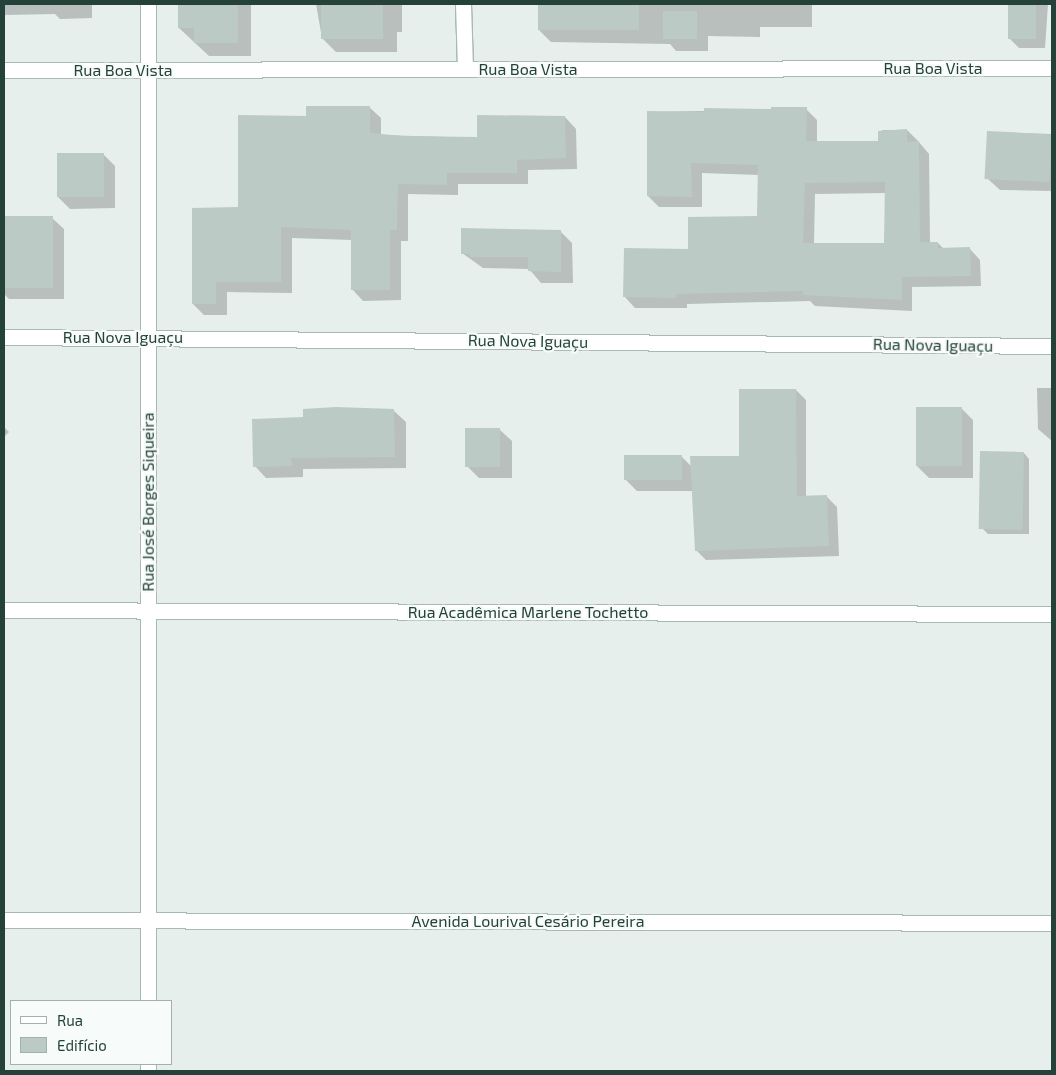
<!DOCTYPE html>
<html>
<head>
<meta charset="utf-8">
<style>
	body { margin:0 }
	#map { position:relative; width:1056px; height:1075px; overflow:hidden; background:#e6efeb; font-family:"Exo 2",sans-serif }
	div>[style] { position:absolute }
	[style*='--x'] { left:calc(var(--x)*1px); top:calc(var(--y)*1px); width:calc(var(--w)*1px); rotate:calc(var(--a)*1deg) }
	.shadow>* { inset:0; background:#0003; transform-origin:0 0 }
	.building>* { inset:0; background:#bbcac4; transform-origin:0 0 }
	.roads { filter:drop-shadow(1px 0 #a8b8b2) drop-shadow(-1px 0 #a8b8b2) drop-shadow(0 1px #a8b8b2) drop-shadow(0 -1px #a8b8b2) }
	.minor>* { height:15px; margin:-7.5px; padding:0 7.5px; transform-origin:7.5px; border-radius:7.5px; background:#fff }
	span { translate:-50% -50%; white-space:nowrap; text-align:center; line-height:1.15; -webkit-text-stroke:4.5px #f7fbf9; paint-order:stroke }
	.street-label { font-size:16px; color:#24423a }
	.frame { position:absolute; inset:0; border:5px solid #24423a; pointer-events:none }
	.legend { position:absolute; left:10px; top:1000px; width:162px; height:65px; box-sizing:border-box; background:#f7fbf9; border:1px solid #a3b1ad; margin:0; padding:6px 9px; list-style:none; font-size:15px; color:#24423a }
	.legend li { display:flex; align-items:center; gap:10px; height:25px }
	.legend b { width:25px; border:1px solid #a3b1ad }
</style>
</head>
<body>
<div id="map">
	<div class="shadow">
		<i style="clip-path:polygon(4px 4px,92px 4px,92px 18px,60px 19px,55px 14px,4px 15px)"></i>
		<i style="clip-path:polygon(179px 4px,251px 4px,251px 56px,209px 56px,179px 28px)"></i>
		<i style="clip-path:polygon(316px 4px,402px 4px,402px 32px,397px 32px,397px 52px,336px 52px,322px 38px)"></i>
		<i style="clip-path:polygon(539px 4px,812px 4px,812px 27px,760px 27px,760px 37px,708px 36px,708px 51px,676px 51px,670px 44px,551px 42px,539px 30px)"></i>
		<i style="clip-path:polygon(1009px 4px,1048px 4px,1045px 48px,1019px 48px,1009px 38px)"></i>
		<i style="clip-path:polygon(369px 107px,381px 118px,381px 135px,479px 138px,565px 117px,576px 129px,577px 169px,528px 170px,528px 184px,458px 184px,458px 195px,408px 194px,408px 241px,401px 241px,401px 300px,363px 301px,352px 289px,352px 240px,292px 238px,292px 293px,227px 292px,227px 315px,204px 315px,193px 304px,239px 209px,307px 117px)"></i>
		<i style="clip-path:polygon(evenodd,806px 109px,817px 120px,817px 143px,879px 142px,879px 132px,883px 130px,907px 130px,918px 141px,929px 154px,930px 243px,938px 243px,944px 249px,969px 248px,980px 260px,981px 286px,912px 287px,912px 311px,815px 306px,810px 301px,687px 304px,687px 308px,635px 308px,624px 296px,690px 250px,758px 217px,759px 175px,702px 173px,702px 207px,659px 207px,648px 196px,648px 112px,806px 109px,886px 193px,886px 244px,814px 244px,815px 194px,886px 193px)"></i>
		<i style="clip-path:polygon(988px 132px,1052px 134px,1052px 191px,1000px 190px,988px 179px)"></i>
		<i style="clip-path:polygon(103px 154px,115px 166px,115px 208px,70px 209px,58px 197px)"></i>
		<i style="clip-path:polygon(4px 217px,52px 218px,64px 229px,64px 299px,9px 299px,4px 294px)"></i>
		<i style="clip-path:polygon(560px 231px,572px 243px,573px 283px,541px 283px,529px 269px,483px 268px,462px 253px)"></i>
		<i style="clip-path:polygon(1037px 388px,1052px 388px,1052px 441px,1038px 429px)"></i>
		<i style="clip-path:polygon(796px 390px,806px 400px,806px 497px,827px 497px,837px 507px,839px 556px,706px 560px,696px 550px,693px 491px,637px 491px,626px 480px,681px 456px,692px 467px,740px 458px)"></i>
		<i style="clip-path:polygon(961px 408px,973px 420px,973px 478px,929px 478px,917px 466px)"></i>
		<i style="clip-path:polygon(394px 411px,406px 422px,406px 468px,303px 469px,303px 477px,266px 478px,255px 466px)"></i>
		<i style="left:4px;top:427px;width:7px;height:44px;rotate:45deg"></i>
		<i style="clip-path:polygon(500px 430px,512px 441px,512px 478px,479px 478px,467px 466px)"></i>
		<i style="clip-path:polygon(1024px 453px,1029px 459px,1029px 534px,988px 534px,983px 529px)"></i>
	</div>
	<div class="building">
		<i style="clip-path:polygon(178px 4px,238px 4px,238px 43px,194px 43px,194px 28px,178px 28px)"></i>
		<i style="left:321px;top:4px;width:62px;height:35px"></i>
		<i style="left:538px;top:4px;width:101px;height:26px"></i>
		<i style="left:1008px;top:5px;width:28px;height:34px"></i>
		<i style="left:663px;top:11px;width:34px;height:28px"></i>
		<i style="clip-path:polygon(306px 106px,370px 106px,370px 133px,403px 136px,477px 137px,477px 115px,565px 116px,566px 158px,517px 160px,517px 173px,447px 173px,447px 185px,398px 184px,397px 230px,390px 230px,390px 290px,351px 290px,351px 230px,281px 227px,281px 282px,216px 282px,216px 304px,192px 304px,192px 208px,238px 207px,238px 115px,306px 116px)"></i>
		<i style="clip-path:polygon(evenodd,771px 107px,807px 107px,806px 141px,878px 141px,878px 131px,907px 129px,907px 142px,919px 141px,920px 242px,938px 242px,938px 248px,970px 247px,971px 276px,902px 277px,902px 300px,803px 295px,803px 291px,676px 294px,676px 298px,623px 297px,624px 248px,688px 249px,688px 217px,757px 216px,758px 165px,691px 163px,692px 197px,647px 196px,647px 111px,704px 112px,704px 108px,771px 109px,771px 107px,885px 182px,884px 243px,803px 243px,805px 183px,885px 182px)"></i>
		<i style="left:987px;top:131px;width:65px;height:48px;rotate:3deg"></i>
		<i style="left:57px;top:153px;width:47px;height:44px"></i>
		<i style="left:4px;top:216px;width:49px;height:72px"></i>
		<i style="clip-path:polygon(461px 228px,561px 230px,561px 272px,528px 271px,528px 257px,470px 257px,470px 254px,461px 254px)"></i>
		<i style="clip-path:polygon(739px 389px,796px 389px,797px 496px,827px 495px,829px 546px,695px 551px,690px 456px,739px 456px)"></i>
		<i style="clip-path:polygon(336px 407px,394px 409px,395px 457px,291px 458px,292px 466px,253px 467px,252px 419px,303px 417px,303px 409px)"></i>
		<i style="left:962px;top:407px;width:59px;height:46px;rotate:90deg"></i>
		<i style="left:465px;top:428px;width:35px;height:39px"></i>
		<i style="left:980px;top:451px;width:44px;height:78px;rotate:1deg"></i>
		<i style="left:624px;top:455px;width:58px;height:25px"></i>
	</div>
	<div class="roads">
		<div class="minor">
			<i style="--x:148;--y:4;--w:997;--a:90"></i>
			<i style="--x:463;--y:4;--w:65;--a:88.2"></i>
			<i style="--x:4;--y:70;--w:1048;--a:-0.11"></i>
			<i style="--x:4;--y:337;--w:1048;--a:0.49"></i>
			<i style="--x:4;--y:610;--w:1048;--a:0.22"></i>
			<i style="--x:4;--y:920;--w:1048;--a:0.16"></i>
			<i style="--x:148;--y:1071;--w:7;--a:-90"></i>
		</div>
	</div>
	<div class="street-label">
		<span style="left:933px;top:68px">Rua Boa Vista</span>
		<span style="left:528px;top:69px">Rua Boa Vista</span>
		<span style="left:123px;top:70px">Rua Boa Vista</span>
		<span style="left:123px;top:337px">Rua Nova Iguaçu</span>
		<span style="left:528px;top:341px;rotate:1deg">Rua Nova Iguaçu</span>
		<span style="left:933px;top:345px;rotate:1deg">Rua Nova Iguaçu</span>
		<span style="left:148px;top:502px;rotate:-90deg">Rua José Borges Siqueira</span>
		<span style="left:528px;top:612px">Rua Acadêmica Marlene Tochetto</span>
		<span style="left:528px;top:921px">Avenida Lourival Cesário Pereira</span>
	</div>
	<div class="frame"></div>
	<ul class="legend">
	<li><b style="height:6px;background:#fff"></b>Rua</li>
	<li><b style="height:14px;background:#bbcac4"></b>Edifício</li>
	</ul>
</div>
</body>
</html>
